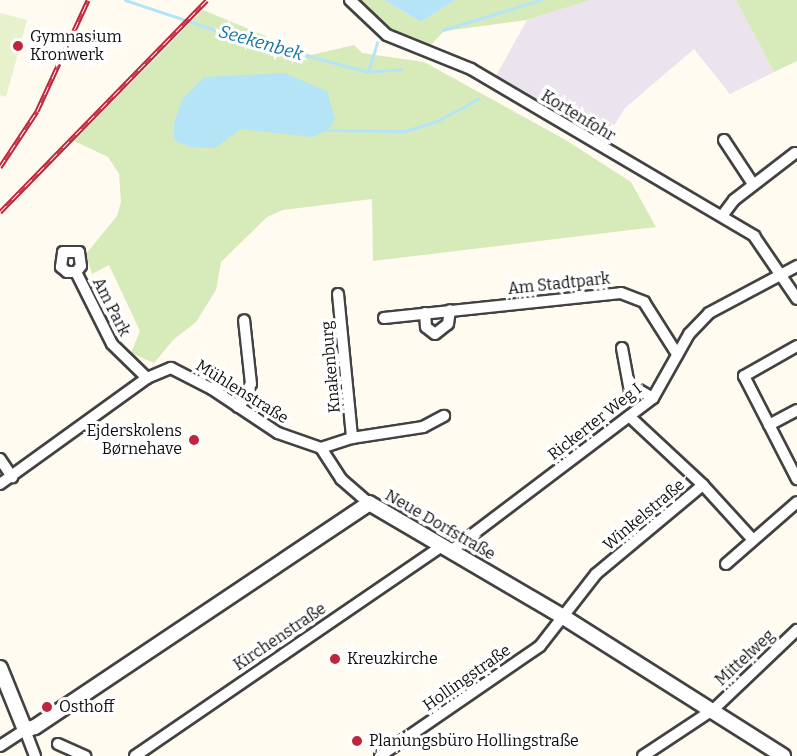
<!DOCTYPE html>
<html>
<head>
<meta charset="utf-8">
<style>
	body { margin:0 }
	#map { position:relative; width:797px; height:756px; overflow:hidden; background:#fffbf0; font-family:Bitter,serif }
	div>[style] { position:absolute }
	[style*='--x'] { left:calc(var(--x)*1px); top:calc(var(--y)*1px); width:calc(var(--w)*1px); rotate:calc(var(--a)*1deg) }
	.industrial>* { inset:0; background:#ebe3ed }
	.green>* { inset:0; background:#d7eab9 }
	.pitch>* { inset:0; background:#e7f1cb }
	.water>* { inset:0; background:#b5e4f6 }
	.stream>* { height:3px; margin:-1.5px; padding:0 1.5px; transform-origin:1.5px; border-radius:1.5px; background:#b5e4f6 }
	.roads { filter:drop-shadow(2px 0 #424242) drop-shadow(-2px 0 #424242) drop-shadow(0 2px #424242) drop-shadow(0 -2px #424242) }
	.minor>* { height:10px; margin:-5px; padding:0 5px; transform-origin:5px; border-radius:5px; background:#fff }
	.tertiary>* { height:14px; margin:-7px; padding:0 7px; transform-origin:7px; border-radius:7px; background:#fff }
	.rail>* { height:5px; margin-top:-2.5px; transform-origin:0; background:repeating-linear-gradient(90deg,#fff 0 9px,#c0253b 0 18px); box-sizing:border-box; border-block:2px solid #c0253b }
	.dots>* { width:16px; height:16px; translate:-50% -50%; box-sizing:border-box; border:3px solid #fff; border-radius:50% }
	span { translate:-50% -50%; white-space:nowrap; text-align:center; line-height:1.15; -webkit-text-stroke:6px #fff; paint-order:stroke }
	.poi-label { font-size:16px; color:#0f0f0f }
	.left { translate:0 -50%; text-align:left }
	.right { translate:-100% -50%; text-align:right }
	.street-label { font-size:16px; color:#0f0f0f }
	.water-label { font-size:18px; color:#1672a2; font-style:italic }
</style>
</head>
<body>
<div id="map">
	<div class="industrial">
		<i style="clip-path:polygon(591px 0,736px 0,774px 72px,730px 94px,694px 49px,625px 108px,599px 150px,491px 85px,527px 20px)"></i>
	</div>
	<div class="green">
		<i style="clip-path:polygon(355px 0,384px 0,421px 22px,455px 0,591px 0,527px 20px,444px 31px,430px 46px,389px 32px)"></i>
		<i style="clip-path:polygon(736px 0,797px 0,797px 61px,774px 72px)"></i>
		<i style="clip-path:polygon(203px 10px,311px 55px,354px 45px,362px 53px,424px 62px,564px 139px,631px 182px,656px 227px,373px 261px,372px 199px,283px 210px,267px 217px,221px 262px,216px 290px,196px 322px,173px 340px,154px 363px,131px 353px,140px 331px,109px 265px,92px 274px,86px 254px,117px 216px,121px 202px,119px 174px,108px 157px,74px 141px)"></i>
	</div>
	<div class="pitch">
		<i style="clip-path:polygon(0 13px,27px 20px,6px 97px,0 95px)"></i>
	</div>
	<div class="water">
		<i style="clip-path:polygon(384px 0,455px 0,421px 22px)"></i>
		<i style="clip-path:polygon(284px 73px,327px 91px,335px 119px,328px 130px,313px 137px,241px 129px,215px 148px,190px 147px,174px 140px,174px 123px,183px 98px,204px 77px)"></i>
	</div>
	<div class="stream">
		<i style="--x:125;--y:0;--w:104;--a:18.4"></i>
		<i style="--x:224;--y:33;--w:149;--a:15.2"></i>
		<i style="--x:368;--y:72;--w:31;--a:-73"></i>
		<i style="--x:443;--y:30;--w:102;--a:-17.2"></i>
		<i style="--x:368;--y:72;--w:33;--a:-5"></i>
		<i style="--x:328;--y:130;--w:77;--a:0.7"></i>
		<i style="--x:405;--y:131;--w:34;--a:-17"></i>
		<i style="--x:437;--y:121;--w:47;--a:-28.2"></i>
	</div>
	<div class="roads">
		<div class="minor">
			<i style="--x:350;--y:0;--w:51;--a:43.4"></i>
			<i style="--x:387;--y:35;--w:91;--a:22"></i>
			<i style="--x:471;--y:69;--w:329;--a:30.5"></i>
			<i style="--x:754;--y:236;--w:76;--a:55.7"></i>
			<i style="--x:724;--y:140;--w:53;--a:56.6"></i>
			<i style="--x:722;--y:216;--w:20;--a:-53"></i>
			<i style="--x:734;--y:200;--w:77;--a:-37.6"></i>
			<i style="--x:76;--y:272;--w:9;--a:180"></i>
			<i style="--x:67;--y:272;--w:8;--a:-140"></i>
			<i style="--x:61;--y:267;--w:15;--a:-82"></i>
			<i style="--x:63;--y:252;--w:16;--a:0"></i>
			<i style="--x:79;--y:252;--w:14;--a:82"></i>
			<i style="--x:81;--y:266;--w:8;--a:130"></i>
			<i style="--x:76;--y:272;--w:80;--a:63.4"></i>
			<i style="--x:112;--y:344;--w:49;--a:44.2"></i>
			<i style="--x:338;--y:294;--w:145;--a:84.4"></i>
			<i style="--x:425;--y:313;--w:14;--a:86"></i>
			<i style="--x:426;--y:327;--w:11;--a:38"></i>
			<i style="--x:435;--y:334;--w:16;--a:-38"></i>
			<i style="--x:448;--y:324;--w:14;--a:-82"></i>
			<i style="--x:384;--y:318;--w:238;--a:-6"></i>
			<i style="--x:621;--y:293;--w:25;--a:21"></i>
			<i style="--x:644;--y:302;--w:62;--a:57.6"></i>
			<i style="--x:797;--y:346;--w:61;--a:150.5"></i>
			<i style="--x:744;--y:376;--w:116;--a:62.8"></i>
			<i style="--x:622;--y:348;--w:44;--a:79.5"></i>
			<i style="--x:630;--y:391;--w:9;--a:-6"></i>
			<i style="--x:639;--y:390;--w:16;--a:30"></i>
			<i style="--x:238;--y:407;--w:26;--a:-61"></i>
			<i style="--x:251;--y:384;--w:64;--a:-96.2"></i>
			<i style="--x:769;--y:425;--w:32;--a:-28"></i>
			<i style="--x:321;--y:448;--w:33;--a:-18"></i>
			<i style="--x:352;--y:438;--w:72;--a:-8.8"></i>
			<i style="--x:423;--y:427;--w:24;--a:-28"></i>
			<i style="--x:0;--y:459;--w:22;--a:56"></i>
			<i style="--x:0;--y:484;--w:181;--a:-35.8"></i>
			<i style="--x:147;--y:378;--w:26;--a:-23"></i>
			<i style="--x:171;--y:368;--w:46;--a:27.1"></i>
			<i style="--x:212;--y:389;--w:79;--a:33.7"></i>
			<i style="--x:278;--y:433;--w:46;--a:19.2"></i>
			<i style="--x:321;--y:448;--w:37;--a:57"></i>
			<i style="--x:341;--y:479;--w:37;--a:41"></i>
			<i style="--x:703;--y:485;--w:74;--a:47.7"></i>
			<i style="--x:452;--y:550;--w:252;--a:-37.1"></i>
			<i style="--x:653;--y:398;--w:73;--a:-60.6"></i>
			<i style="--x:689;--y:334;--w:29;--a:-46"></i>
			<i style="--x:709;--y:313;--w:100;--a:-28.1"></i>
			<i style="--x:726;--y:564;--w:94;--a:-41.1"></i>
			<i style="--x:58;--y:744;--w:30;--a:24"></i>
			<i style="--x:0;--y:746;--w:30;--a:-33"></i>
			<i style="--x:25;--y:730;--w:28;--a:69"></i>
			<i style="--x:135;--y:756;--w:373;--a:-34.4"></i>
			<i style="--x:380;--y:756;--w:194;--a:-34.5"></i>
			<i style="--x:540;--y:646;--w:91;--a:-52.1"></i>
			<i style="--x:596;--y:574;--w:139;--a:-39.8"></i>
			<i style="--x:703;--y:485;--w:100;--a:-137"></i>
			<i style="--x:643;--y:756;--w:85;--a:-33.5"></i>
			<i style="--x:714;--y:709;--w:115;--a:-43.6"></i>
		</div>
		<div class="tertiary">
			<i style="--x:0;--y:668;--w:67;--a:68"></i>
			<i style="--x:25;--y:730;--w:10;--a:-17"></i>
			<i style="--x:35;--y:727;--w:402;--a:-33.8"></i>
			<i style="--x:369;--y:503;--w:227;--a:30.4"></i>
			<i style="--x:565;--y:618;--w:258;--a:32.3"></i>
		</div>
	</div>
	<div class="rail">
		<i style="--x:0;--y:167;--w:67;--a:-56.5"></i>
		<i style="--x:37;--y:111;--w:122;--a:-65.3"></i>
		<i style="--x:0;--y:212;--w:296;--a:-45.7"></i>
	</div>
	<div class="dots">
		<i style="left:18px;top:46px;background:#c0253b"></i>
		<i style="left:194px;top:440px;background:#c0253b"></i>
		<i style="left:335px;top:659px;background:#c0253b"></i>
		<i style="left:47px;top:707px;background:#c0253b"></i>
		<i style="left:357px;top:741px;background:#c0253b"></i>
	</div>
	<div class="poi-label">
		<span class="left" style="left:30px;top:46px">Gymnasium<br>Kronwerk</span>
		<span class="right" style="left:182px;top:440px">Ejderskolens<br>Børnehave</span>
		<span class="left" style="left:347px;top:659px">Kreuzkirche</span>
		<span class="left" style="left:59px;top:707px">Osthoff</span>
		<span class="left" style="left:369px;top:741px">Planungsbüro Hollingstraße</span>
	</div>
	<div class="street-label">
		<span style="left:578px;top:116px;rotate:31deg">Kortenfohr</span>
		<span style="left:559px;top:284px;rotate:-6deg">Am Stadtpark</span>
		<span style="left:111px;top:307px;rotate:63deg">Am Park</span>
		<span style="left:331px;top:367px;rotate:-95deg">Knakenburg</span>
		<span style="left:242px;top:392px;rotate:32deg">Mühlenstraße</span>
		<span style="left:595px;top:422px;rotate:-38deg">Rickerter Weg I</span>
		<span style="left:644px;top:515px;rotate:-40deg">Winkelstraße</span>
		<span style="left:440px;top:525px;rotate:30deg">Neue Dorfstraße</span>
		<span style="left:280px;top:637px;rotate:-34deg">Kirchenstraße</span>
		<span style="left:745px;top:658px;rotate:-43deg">Mittelweg</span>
		<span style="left:467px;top:678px;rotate:-35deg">Hollingstraße</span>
	</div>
	<div class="water-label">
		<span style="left:261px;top:43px;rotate:16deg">Seekenbek</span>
	</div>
</div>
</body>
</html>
